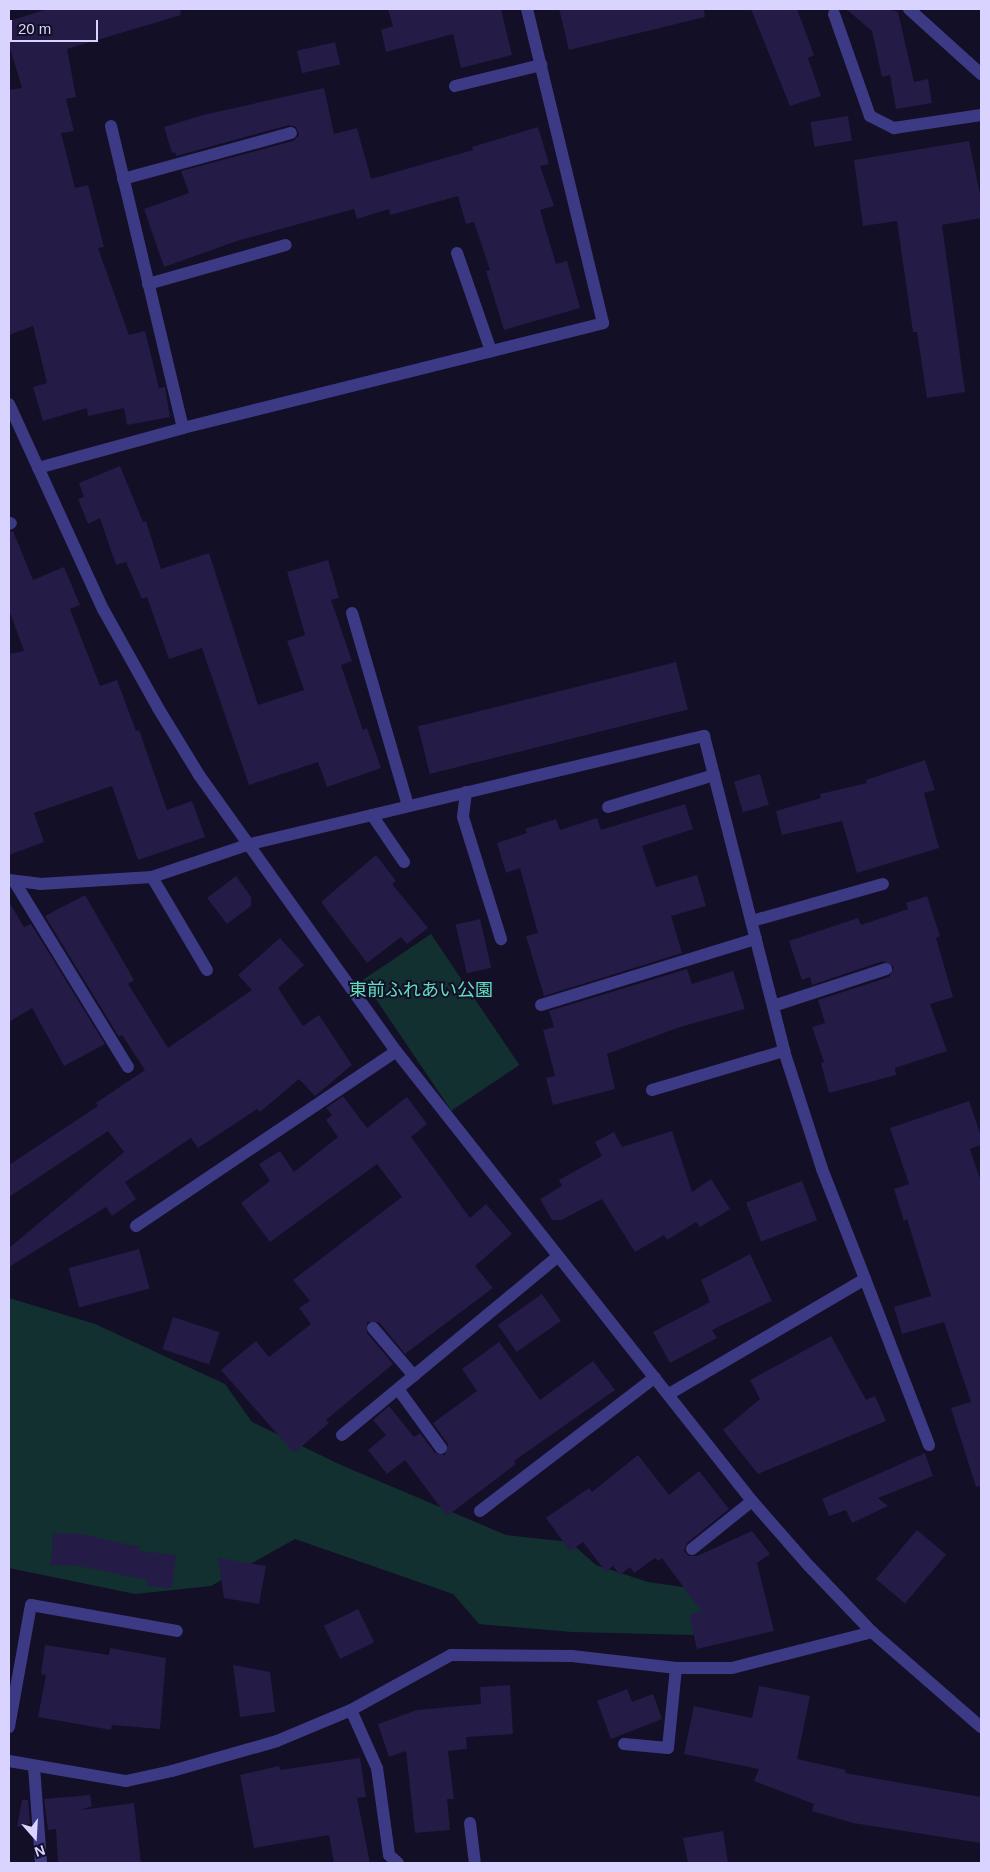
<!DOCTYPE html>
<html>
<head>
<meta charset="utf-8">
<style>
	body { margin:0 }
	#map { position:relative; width:990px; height:1872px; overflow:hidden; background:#130f26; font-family:Arial,"Noto Sans JP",sans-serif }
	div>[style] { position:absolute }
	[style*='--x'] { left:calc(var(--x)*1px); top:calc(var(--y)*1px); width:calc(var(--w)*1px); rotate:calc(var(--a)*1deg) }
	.green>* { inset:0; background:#12302f; transform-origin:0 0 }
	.building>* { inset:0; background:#241b47; transform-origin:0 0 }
	.minor>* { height:12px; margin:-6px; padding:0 6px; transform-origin:6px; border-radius:6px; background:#3d3a85 }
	span { translate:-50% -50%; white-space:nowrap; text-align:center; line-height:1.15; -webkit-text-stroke:4px #130f26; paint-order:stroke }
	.park-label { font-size:18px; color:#5fe0c0 }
	.frame { position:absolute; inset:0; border:10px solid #d9d4ff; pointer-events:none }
	.north { position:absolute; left:10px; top:1812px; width:50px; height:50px; -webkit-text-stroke:4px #130f26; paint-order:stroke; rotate:161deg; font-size:14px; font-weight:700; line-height:20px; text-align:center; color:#d9d4ff }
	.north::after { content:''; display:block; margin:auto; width:18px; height:22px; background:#d9d4ff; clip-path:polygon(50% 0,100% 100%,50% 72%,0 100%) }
	.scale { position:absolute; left:10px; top:20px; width:88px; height:22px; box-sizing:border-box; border:2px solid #d9d4ff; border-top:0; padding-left:6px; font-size:15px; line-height:18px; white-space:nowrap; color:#d9d4ff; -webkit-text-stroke:4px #130f26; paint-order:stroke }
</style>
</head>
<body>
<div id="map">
	<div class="green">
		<i style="left:431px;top:934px;width:158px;height:82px;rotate:56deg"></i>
		<i style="clip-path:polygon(9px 1298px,95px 1324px,225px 1384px,252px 1422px,341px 1465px,506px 1535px,570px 1542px,596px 1565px,648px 1582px,690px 1588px,706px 1609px,693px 1635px,572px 1632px,479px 1624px,453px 1594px,295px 1539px,211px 1586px,135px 1594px,9px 1568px)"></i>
	</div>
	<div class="building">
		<i style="clip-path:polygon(48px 9px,180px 9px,181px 15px,67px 49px,76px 97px,66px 99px,74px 131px,61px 133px,75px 188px,88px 185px,104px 247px,98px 248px,129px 335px,145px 331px,159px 388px,165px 387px,170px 417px,127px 425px,124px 408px,88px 416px,87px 408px,43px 421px,33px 387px,47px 383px,33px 326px,9px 335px,9px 90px,22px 88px,9px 45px,9px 21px)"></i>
		<i style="clip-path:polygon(388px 9px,501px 9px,512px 55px,461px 68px,453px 34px,386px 52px,381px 30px,393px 26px)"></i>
		<i style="clip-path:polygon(559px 9px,704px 9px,705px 17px,569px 50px)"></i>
		<i style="clip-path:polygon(751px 9px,797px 9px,814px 55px,808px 58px,821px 96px,790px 106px)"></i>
		<i style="clip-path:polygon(846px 9px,888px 9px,898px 12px,914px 82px,928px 79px,932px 103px,896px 109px,890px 75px,882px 77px,872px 31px)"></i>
		<i style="left:335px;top:42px;width:23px;height:39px;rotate:77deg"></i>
		<i style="clip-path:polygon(324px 88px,334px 134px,357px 128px,371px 179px,473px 150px,472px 147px,538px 127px,549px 164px,540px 166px,554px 206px,540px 210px,556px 264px,567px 261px,580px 308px,504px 330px,486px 271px,490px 270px,474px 222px,466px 224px,458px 196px,390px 215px,389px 209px,357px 219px,354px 209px,240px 240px,164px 267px,144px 209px,189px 193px,181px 171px,293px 141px,299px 135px,296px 127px,289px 125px,176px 156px,175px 152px,172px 153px,164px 127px,203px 115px)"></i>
		<i style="left:848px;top:116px;width:25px;height:38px;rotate:81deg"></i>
		<i style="clip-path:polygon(969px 141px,981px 199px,981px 218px,942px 225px,965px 392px,927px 398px,917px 332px,913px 332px,897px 221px,863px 226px,854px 160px)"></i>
		<i style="clip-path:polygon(120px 466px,143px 522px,146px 521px,161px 569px,209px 553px,258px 705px,304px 690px,287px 641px,305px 635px,287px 572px,328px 560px,339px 598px,331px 600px,352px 661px,341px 665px,363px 730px,367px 728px,381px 768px,327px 787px,318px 762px,249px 785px,202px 648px,169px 659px,147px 597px,142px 599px,126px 562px,116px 565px,100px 518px,88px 524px,78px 499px,84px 497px,79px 483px)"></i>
		<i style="clip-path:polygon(13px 531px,33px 580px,64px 567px,80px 605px,70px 609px,100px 686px,117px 680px,136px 731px,139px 730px,167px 810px,192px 801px,205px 837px,138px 860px,112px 786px,34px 813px,44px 842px,9px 855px,9px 654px,24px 651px,9px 610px,9px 532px)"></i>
		<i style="left:676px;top:662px;width:49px;height:266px;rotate:76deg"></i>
		<i style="clip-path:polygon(925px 760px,935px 790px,924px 793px,939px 848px,857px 873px,842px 821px,782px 835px,776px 811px,821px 798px,820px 794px,867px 783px,866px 780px)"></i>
		<i style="left:760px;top:774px;width:32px;height:27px;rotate:74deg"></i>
		<i style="clip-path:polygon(685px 804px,693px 829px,642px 846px,656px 887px,697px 875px,706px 906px,671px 916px,682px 953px,544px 996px,526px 936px,538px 933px,520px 868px,506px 873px,497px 843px,527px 833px,525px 829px,556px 819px,560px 830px,597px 818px,601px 830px)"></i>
		<i style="clip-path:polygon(376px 855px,396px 881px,392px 884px,428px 928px,407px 944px,401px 937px,367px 963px,321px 902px)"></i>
		<i style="clip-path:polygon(236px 876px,251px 897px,251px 906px,227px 924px,207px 898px)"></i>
		<i style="clip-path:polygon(85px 895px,134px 980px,128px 984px,168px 1048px,252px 990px,238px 975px,280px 938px,304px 965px,278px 988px,303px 1026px,319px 1015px,352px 1065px,315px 1096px,299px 1079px,260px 1112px,257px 1109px,198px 1148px,191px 1138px,125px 1182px,136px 1199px,112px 1216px,106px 1207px,9px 1267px,9px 1248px,124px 1152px,108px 1131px,9px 1197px,9px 1165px,98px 1106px,96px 1103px,145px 1070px,122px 1035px,119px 1037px,45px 916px)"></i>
		<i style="clip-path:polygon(927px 896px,940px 936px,936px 938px,953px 997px,930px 1004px,947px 1051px,895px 1068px,896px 1075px,829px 1093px,821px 1063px,824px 1062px,812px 1027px,825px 1023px,818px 1000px,889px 977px,894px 967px,883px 961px,812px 985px,810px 977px,802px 980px,789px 941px,858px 918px,861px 925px,908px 909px,906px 903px)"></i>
		<i style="clip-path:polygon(9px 902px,24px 927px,31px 924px,105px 1044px,64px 1066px,32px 1008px,9px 1022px)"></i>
		<i style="left:480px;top:919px;width:50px;height:25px;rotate:77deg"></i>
		<i style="clip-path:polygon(687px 969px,692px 984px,733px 971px,745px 1009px,680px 1027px,607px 1054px,615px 1089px,553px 1105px,546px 1078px,555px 1076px,543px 1030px,554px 1027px,549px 1011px)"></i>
		<i style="clip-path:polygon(343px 1096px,367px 1128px,407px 1097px,427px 1124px,411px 1137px,470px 1218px,486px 1204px,512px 1234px,475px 1266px,493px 1288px,405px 1354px,379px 1322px,367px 1322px,367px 1333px,393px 1364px,326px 1420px,329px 1423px,294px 1453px,221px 1370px,256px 1341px,269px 1357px,311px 1324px,299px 1308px,310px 1301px,293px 1280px,402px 1197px,377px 1164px,270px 1242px,241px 1203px,270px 1181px,259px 1164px,280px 1151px,294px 1172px,338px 1137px,326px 1120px,332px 1115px,326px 1108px)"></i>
		<i style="clip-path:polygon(969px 1101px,981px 1136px,981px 1145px,970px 1149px,981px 1182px,981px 1486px,976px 1487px,951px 1408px,971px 1402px,944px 1322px,902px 1334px,894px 1307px,931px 1296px,907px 1219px,904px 1221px,894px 1189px,909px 1184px,890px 1128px)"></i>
		<i style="clip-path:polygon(672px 1131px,692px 1192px,711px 1179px,730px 1209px,700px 1227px,696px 1222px,667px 1240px,664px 1235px,635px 1252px,602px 1199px,561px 1220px,552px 1220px,540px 1199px,562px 1186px,559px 1180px,602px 1156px,595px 1142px,614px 1132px,622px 1147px)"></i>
		<i style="left:802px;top:1181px;width:42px;height:60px;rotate:69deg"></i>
		<i style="left:139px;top:1249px;width:41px;height:73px;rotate:75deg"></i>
		<i style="clip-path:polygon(750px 1254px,772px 1301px,712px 1330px,717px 1338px,670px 1363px,653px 1332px,710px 1302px,701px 1280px)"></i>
		<i style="left:542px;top:1294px;width:33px;height:54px;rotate:55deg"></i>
		<i style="left:173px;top:1317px;width:49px;height:34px;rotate:18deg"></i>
		<i style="clip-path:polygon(831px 1336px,866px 1400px,875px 1396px,886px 1421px,758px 1474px,723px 1430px,760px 1399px,750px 1380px)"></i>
		<i style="clip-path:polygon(499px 1342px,540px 1400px,593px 1361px,615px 1390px,514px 1461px,516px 1464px,447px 1516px,405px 1460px,387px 1474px,368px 1450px,386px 1435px,373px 1420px,389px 1406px,414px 1437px,420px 1433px,435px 1453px,445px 1455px,448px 1444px,433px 1423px,477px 1391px,462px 1369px)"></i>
		<i style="clip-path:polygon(925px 1453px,933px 1476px,878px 1498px,888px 1506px,852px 1523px,846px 1510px,829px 1516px,822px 1499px)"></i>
		<i style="clip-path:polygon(638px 1455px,669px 1495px,699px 1471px,729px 1509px,687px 1543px,684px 1551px,689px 1556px,697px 1556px,752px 1531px,770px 1554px,757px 1563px,774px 1631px,697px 1649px,689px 1615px,702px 1612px,662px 1558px,658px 1561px,655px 1558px,634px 1573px,630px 1567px,620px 1575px,613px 1566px,606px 1572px,583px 1542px,570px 1551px,546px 1518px,589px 1488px,592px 1492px)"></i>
		<i style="left:917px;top:1530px;width:38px;height:64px;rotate:40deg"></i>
		<i style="clip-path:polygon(53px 1533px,80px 1534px,140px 1547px,139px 1551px,176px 1555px,172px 1588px,147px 1586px,147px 1580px,79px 1566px,51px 1565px)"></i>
		<i style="clip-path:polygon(218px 1558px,266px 1566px,259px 1604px,224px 1598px)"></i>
		<i style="left:358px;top:1609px;width:37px;height:38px;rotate:64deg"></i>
		<i style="clip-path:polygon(45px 1645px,109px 1655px,110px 1648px,166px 1658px,160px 1729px,112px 1725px,111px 1730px,38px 1717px,46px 1675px,41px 1674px)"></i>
		<i style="clip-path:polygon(233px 1665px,270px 1672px,275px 1712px,240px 1717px)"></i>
		<i style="clip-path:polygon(510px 1685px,513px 1734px,466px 1737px,467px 1749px,448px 1751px,454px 1799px,447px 1799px,450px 1830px,415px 1833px,406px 1751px,389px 1757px,378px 1724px,417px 1710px,481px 1704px,480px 1687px)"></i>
		<i style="clip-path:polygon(759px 1686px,810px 1696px,797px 1759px,846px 1770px,845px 1773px,981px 1797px,981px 1843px,853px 1823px,812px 1811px,814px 1804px,754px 1781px,759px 1769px,684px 1754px,694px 1706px,752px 1718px)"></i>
		<i style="clip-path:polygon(627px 1689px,632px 1702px,653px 1694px,662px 1719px,611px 1739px,597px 1701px)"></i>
		<i style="clip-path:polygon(360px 1758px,366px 1797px,357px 1798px,370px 1863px,334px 1863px,329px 1835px,254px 1848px,240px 1775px,279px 1766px,280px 1770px)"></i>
		<i style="clip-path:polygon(90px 1795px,92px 1806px,81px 1810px,134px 1803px,141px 1863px,58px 1863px,56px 1829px,48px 1830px,44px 1799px)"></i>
		<i style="clip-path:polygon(22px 1800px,28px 1800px,30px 1824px,17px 1827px)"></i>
		<i style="clip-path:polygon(723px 1831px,728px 1863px,688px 1863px,683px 1838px)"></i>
	</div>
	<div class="minor">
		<i style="--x:909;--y:9;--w:97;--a:42.1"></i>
		<i style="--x:834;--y:14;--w:108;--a:70.6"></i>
		<i style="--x:870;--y:116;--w:27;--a:27"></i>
		<i style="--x:894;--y:128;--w:88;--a:-8.5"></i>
		<i style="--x:455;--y:86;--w:89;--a:-13.7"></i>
		<i style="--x:111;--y:126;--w:310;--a:76.6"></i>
		<i style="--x:123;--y:179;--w:174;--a:-15.3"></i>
		<i style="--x:457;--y:253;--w:104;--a:70.9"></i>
		<i style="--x:148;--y:284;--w:143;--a:-15.8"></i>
		<i style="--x:9;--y:404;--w:226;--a:65.4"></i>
		<i style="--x:103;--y:609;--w:113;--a:60.9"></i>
		<i style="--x:158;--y:708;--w:79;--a:58.5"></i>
		<i style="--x:199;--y:775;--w:339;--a:54.5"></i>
		<i style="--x:396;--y:1051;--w:574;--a:51.65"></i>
		<i style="--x:752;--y:1501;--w:86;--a:48.8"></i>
		<i style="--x:809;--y:1566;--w:91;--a:46.3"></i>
		<i style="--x:872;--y:1632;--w:145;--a:41.1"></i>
		<i style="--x:38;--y:468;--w:150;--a:-15.4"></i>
		<i style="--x:183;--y:428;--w:433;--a:-14"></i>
		<i style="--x:603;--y:323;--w:323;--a:-103.6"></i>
		<i style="--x:9;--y:524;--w:2;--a:-27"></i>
		<i style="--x:352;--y:613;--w:201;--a:73.8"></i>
		<i style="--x:466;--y:792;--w:25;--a:97"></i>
		<i style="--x:463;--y:817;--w:128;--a:72.7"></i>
		<i style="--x:608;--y:807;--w:111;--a:-16.8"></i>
		<i style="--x:372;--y:815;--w:57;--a:55.8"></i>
		<i style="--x:152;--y:877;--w:108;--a:59.4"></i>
		<i style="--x:9;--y:880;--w:31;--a:7"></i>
		<i style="--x:40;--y:884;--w:112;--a:-3.6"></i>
		<i style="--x:152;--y:877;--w:103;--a:-18.6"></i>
		<i style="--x:250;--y:844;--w:467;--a:-13.4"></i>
		<i style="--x:704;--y:736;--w:325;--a:75.7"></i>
		<i style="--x:784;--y:1051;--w:124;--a:72.1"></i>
		<i style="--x:822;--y:1169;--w:118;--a:68.6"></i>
		<i style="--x:865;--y:1279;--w:227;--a:149.6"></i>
		<i style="--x:14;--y:881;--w:218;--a:58.5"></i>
		<i style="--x:752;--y:921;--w:136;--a:-15.8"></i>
		<i style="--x:541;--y:1005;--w:225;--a:-17.1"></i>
		<i style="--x:773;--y:1006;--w:119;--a:-18.1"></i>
		<i style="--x:652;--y:1090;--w:138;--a:-16.5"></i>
		<i style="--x:136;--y:1226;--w:313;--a:-33.9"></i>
		<i style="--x:865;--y:1279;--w:178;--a:68.9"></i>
		<i style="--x:373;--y:1328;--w:63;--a:49.5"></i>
		<i style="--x:398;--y:1389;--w:73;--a:53.9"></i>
		<i style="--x:342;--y:1435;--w:279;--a:-39.6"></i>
		<i style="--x:480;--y:1511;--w:220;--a:-37.4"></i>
		<i style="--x:692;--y:1549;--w:77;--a:-38.7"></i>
		<i style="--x:351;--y:1710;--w:64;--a:65.9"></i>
		<i style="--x:377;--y:1768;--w:88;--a:82.1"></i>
		<i style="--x:389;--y:1855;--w:12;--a:42"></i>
		<i style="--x:9;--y:1727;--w:124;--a:-79.8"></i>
		<i style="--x:31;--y:1605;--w:148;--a:10.1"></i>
		<i style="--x:624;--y:1744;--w:44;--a:5.2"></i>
		<i style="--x:668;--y:1748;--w:80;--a:-84.3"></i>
		<i style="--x:9;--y:1761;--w:119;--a:9.7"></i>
		<i style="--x:126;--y:1781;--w:47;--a:-12.3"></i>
		<i style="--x:172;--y:1771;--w:109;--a:-15.9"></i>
		<i style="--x:277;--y:1741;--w:80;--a:-22.7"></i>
		<i style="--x:351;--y:1710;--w:114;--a:-28.8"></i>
		<i style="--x:451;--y:1655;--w:121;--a:0.5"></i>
		<i style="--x:572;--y:1656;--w:105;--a:6.6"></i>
		<i style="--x:676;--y:1668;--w:56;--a:0"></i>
		<i style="--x:732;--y:1668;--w:145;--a:-14.4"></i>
		<i style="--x:34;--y:1767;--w:96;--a:85.8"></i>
		<i style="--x:470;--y:1823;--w:38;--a:83"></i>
	</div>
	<div class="park-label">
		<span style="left:421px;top:990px">東前ふれあい公園</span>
	</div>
	<div class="frame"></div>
	<div class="north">N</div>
	<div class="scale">20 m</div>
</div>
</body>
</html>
